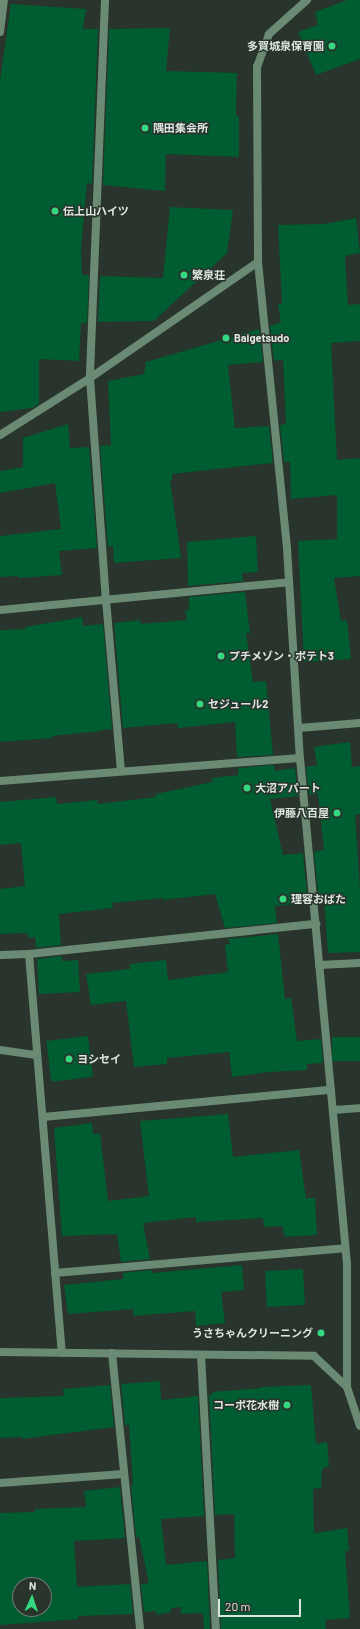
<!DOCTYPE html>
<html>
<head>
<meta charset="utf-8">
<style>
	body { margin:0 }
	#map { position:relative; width:360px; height:1629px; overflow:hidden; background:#28342c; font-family:Barlow,"Noto Sans JP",sans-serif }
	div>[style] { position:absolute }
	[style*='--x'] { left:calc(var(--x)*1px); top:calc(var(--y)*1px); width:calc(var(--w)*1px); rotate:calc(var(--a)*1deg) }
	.building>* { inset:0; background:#005c31; transform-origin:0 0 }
	.minor>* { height:8px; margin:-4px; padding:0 4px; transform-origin:4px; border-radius:4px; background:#6b8a74 }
	.tertiary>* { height:8px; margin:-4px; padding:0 4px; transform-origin:4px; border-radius:4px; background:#6b8a74 }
	.dots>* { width:11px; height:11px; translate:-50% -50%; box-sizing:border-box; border:2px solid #28342c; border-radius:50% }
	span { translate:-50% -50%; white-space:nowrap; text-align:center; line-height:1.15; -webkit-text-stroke:3px #28342c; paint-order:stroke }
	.poi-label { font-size:11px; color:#dde5df; font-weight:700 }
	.right { translate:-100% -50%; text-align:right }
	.left { translate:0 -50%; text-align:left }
	.north { position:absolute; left:12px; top:1577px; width:40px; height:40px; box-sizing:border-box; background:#28342c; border:1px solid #707b74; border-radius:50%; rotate:3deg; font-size:11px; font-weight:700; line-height:16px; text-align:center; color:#dde5df }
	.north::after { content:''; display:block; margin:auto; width:14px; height:18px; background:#35d881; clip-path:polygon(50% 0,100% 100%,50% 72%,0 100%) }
	.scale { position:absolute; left:218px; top:1599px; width:83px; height:18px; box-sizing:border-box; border:2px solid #dde5df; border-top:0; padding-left:5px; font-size:12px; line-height:14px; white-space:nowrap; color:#dde5df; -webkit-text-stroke:3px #28342c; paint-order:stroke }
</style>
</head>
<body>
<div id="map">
	<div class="building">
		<i style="clip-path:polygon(347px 0,360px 0,360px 59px,316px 75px,298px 32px,318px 25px,315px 12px)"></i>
		<i style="clip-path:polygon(11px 4px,86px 9px,83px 29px,98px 29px,92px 184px,87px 183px,81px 249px,82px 275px,89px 275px,87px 323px,81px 323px,79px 361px,39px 359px,39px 404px,32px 408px,0 412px,0 81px)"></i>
		<i style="clip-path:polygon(170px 28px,166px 71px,237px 73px,236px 116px,239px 116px,239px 157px,166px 154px,165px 191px,103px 185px,109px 29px)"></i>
		<i style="clip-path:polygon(170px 207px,233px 210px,227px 253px,154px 321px,98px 322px,100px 276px,163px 278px)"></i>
		<i style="clip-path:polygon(356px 218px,360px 253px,345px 256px,348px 305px,360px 304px,360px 341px,331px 343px,337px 460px,360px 458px,360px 576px,334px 578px,341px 621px,347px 620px,351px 659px,304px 662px,298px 541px,337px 539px,337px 495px,291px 499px,290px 462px,284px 462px,280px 425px,286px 424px,283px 360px,274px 361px,270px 326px,281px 322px,278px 304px,282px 304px,278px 225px,324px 224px)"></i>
		<i style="clip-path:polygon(259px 329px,263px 362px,228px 365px,235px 428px,269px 426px,273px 463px,172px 474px,173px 480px,170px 480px,181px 558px,114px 563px,113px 546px,108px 547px,100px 446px,111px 445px,108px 381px,144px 374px,146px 362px)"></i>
		<i style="clip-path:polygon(68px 424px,70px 448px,89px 447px,97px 548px,59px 551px,62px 575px,18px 578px,18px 576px,0 577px,0 536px,61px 529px,55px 483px,0 493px,0 471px,23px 467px,23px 438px)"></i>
		<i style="clip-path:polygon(256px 536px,258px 572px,242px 573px,243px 581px,188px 586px,187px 542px)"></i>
		<i style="clip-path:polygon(245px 592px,250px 633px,246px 633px,253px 682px,266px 681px,273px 755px,237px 757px,235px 722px,178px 728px,177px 723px,123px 728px,114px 623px,140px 620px,141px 624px,187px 620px,185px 610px,189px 610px,189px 597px)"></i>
		<i style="clip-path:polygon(82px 617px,83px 626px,103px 624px,112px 729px,101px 730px,101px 731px,52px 736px,52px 738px,0 742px,0 630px,26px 629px,25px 627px)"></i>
		<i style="clip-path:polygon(350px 742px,352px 767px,360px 766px,360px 814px,355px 815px,360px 889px,360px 952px,328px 953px,324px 901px,319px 902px,314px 852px,324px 850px,318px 794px,309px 795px,306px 767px,317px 765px,314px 747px)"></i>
		<i style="clip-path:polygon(274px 765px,275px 771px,295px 768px,298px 796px,270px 799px,283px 855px,303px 853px,308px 903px,275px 906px,277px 923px,225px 928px,215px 894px,163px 900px,163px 898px,112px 903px,113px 908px,59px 914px,61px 945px,36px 948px,35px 937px,28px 938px,27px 933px,0 934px,0 889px,25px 886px,21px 843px,0 845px,0 802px,56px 797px,57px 804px,97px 800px,98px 804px,156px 797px,156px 794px,213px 782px,212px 778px,238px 775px,238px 768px)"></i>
		<i style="clip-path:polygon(278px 934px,285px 999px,291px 998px,297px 1041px,321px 1039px,323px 1063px,307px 1064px,307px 1070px,269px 1072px,232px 1077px,229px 1052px,167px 1058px,167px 1064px,134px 1067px,126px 1001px,91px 1005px,86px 974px,130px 969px,130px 964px,166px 960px,168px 980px,228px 972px,225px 945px,230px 944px,228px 939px)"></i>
		<i style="clip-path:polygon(62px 956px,62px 961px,78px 960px,80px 992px,39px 994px,37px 959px)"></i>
		<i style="left:88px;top:1036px;width:41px;height:42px;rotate:83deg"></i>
		<i style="left:360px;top:1037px;width:24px;height:28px;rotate:90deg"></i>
		<i style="clip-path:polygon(228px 1114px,233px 1157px,299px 1150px,306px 1198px,315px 1198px,317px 1235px,285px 1237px,282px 1226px,264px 1227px,263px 1218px,196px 1222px,196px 1217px,143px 1223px,150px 1259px,121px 1262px,117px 1234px,62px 1236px,54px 1128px,92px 1123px,93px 1134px,100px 1133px,108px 1201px,149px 1196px,140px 1121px)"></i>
		<i style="clip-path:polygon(242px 1265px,244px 1290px,221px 1292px,225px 1323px,196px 1326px,195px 1311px,133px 1316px,133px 1309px,68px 1314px,64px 1285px,123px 1279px,123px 1273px,152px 1270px,152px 1273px)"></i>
		<i style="left:303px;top:1269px;width:36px;height:38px;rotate:87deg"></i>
		<i style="clip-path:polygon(160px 1381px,161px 1400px,198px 1396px,204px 1516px,161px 1519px,166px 1565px,207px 1561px,210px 1629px,204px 1629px,203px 1613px,181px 1614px,181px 1607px,171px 1608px,171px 1612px,157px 1615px,156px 1611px,144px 1612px,141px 1584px,149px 1583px,139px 1537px,136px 1537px,131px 1486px,133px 1486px,129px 1425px,125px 1425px,121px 1384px)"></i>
		<i style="clip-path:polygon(110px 1385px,114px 1427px,22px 1439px,22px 1437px,0 1438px,0 1398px,64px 1396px,63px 1389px)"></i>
		<i style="clip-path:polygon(311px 1385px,316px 1444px,327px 1442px,329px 1466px,322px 1469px,321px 1488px,313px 1489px,314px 1533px,347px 1528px,349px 1551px,345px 1551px,350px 1618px,325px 1620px,326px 1629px,221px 1629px,218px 1560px,235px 1558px,234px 1514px,215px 1515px,209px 1395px,213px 1395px,212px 1392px,261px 1388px,261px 1387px)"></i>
		<i style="clip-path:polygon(evenodd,120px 1487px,125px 1538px,74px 1541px,77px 1587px,130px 1584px,133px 1614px,78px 1616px,79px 1619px,0 1625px,0 1513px,35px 1512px,35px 1509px,86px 1507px,84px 1491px,120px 1487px,20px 1585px,44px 1585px,44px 1609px,20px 1609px,20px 1585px)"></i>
	</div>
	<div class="minor">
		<i style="--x:105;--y:0;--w:378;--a:92.3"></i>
		<i style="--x:90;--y:378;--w:223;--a:85.9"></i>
		<i style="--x:106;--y:600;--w:172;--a:85"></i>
		<i style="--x:307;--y:0;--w:51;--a:138.2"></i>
		<i style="--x:269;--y:34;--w:35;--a:110"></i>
		<i style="--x:257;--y:67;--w:195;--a:89.7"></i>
		<i style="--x:258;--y:262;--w:287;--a:84.2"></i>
		<i style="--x:287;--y:548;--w:210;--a:86.5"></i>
		<i style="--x:300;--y:758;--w:508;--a:84.69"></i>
		<i style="--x:347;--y:1264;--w:123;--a:90"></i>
		<i style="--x:0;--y:32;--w:32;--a:-83"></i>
		<i style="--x:0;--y:435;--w:107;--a:-32.3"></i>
		<i style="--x:90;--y:378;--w:204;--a:-34.6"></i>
		<i style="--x:0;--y:610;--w:290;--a:-5.5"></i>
		<i style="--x:0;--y:781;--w:301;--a:-4.4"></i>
		<i style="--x:29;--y:954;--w:289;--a:-6"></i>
		<i style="--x:0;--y:955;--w:29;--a:-2"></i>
		<i style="--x:29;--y:954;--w:400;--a:85.3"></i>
		<i style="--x:319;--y:965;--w:41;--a:-2.8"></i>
		<i style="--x:0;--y:1050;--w:37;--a:8"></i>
		<i style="--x:333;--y:1110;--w:27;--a:-4"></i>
		<i style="--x:43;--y:1117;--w:289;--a:-5.4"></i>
		<i style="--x:55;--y:1273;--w:291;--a:-4.9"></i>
		<i style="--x:112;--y:1353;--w:277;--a:84.2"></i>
		<i style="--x:201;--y:1355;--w:274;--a:86.9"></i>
		<i style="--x:0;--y:1483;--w:124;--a:-4.2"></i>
	</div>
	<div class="tertiary">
		<i style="--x:299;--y:728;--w:61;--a:-4.7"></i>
		<i style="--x:0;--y:1352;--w:314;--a:0.7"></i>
		<i style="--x:314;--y:1356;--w:45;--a:43.2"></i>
		<i style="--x:347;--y:1387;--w:41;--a:71.6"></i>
	</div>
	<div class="dots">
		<i style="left:332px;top:46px;background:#35d881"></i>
		<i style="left:145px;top:128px;background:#35d881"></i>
		<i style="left:55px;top:211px;background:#35d881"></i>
		<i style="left:184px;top:275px;background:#35d881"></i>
		<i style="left:226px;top:338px;background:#35d881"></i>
		<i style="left:221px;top:656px;background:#35d881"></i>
		<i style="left:200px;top:704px;background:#35d881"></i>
		<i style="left:247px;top:788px;background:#35d881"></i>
		<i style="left:337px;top:813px;background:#35d881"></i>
		<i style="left:283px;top:899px;background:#35d881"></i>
		<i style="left:69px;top:1059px;background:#35d881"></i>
		<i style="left:321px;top:1333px;background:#35d881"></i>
		<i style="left:287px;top:1405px;background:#35d881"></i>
	</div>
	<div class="poi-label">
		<span class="right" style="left:324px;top:46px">多賀城泉保育園</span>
		<span class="left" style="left:153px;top:128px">隅田集会所</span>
		<span class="left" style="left:63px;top:211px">伝上山ハイツ</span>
		<span class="left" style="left:192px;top:275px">繁泉荘</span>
		<span class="left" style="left:234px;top:338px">Baigetsudo</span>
		<span class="left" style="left:229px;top:656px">プチメゾン・ポテト3</span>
		<span class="left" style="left:208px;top:704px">セジュール2</span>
		<span class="left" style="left:255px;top:788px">大沼アパート</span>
		<span class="right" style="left:329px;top:813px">伊藤八百屋</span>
		<span class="left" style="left:291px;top:899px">理容おばた</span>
		<span class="left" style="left:77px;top:1059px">ヨシセイ</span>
		<span class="right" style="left:313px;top:1333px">うさちゃんクリーニング</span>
		<span class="right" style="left:279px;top:1405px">コーポ花水樹</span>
	</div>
	<div class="north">N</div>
	<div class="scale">20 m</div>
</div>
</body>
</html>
